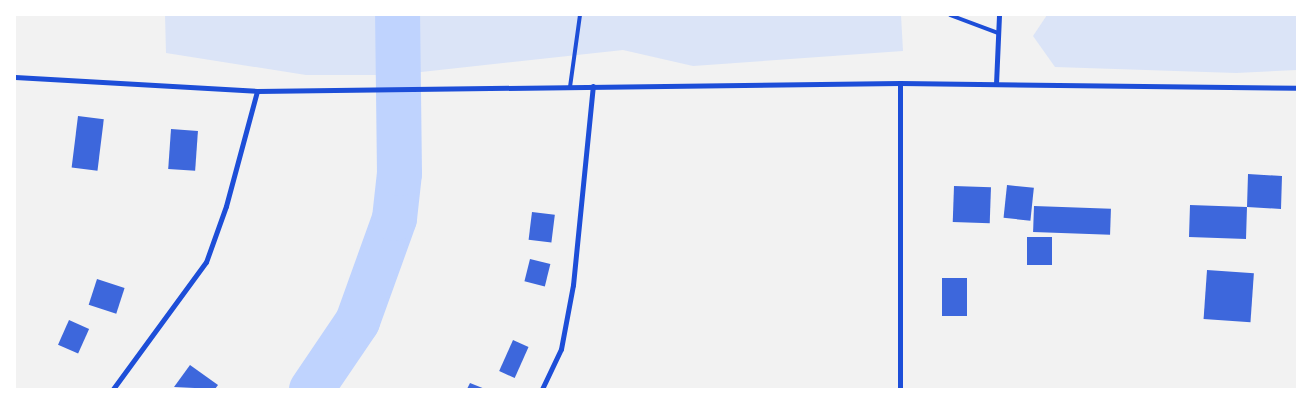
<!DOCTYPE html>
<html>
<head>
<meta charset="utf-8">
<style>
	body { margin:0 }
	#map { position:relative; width:1312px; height:404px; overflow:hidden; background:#f2f2f2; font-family:"Source Sans 3",sans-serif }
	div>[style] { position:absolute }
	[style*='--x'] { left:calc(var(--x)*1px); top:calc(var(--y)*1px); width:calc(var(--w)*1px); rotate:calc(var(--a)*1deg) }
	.green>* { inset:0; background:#dbe4f7 }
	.river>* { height:45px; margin:-22.5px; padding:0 22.5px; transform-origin:22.5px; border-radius:22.5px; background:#bfd3fe }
	.building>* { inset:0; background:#3d67dc; transform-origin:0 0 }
	.service>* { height:4px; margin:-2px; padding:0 2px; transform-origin:2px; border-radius:2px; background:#1d4ed8 }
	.minor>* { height:5px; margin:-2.5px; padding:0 2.5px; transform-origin:2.5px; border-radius:2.5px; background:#1d4ed8 }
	span { translate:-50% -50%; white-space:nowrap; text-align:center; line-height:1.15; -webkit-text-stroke:4.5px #fff; paint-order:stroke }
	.frame { position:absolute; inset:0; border:16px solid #fff; pointer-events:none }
</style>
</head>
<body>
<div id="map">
	<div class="green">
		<i style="clip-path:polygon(165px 15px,901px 15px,903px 51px,693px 66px,623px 50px,394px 75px,306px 75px,166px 53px)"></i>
		<i style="clip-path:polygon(1047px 15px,1297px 15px,1297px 70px,1236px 73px,1055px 67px,1033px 36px)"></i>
	</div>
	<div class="river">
		<i style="--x:311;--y:389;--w:82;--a:-55.9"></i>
		<i style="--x:357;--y:321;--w:109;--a:-70.2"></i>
		<i style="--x:394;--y:218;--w:45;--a:-83.7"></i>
		<i style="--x:399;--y:173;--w:158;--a:-90.7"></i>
	</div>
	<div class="building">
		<i style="left:78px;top:116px;width:26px;height:52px;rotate:7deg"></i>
		<i style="left:171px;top:129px;width:27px;height:40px;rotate:4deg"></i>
		<i style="clip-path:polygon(1248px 174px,1282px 176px,1281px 209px,1247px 207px,1246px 239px,1189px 237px,1190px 205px,1247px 207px)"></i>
		<i style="left:1007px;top:185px;width:27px;height:33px;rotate:6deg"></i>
		<i style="left:954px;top:186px;width:37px;height:36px;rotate:2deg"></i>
		<i style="left:1034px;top:206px;width:77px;height:26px;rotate:2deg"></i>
		<i style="left:532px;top:212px;width:23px;height:28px;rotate:7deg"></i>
		<i style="left:1027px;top:237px;width:25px;height:28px"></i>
		<i style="left:530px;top:259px;width:21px;height:23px;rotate:14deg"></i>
		<i style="left:1207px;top:270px;width:47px;height:49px;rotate:4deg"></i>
		<i style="left:942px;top:278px;width:25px;height:38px"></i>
		<i style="left:97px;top:279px;width:29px;height:27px;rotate:18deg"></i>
		<i style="left:69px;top:320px;width:22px;height:27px;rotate:24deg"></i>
		<i style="left:513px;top:340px;width:17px;height:34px;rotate:24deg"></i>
		<i style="clip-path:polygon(190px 365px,218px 385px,215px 389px,174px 387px)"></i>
		<i style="clip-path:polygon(470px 383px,485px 389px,467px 389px)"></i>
	</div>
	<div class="service">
		<i style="--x:950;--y:15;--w:51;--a:20.6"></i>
		<i style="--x:570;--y:87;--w:73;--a:-82.1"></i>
	</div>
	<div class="minor">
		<i style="--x:15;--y:77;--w:242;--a:3.3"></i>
		<i style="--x:257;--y:91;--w:643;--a:-0.71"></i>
		<i style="--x:900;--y:83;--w:397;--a:0.7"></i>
		<i style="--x:996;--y:84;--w:69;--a:-87.5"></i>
		<i style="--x:113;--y:389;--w:157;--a:-53.8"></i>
		<i style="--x:206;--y:262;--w:59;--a:-70.3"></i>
		<i style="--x:226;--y:206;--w:119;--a:-74.9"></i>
		<i style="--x:542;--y:389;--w:44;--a:-64.6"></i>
		<i style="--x:561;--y:349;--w:65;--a:-79.4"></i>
		<i style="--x:573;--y:285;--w:200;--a:-84.3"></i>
		<i style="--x:900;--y:389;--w:306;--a:-90"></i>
	</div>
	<div class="frame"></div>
</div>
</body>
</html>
